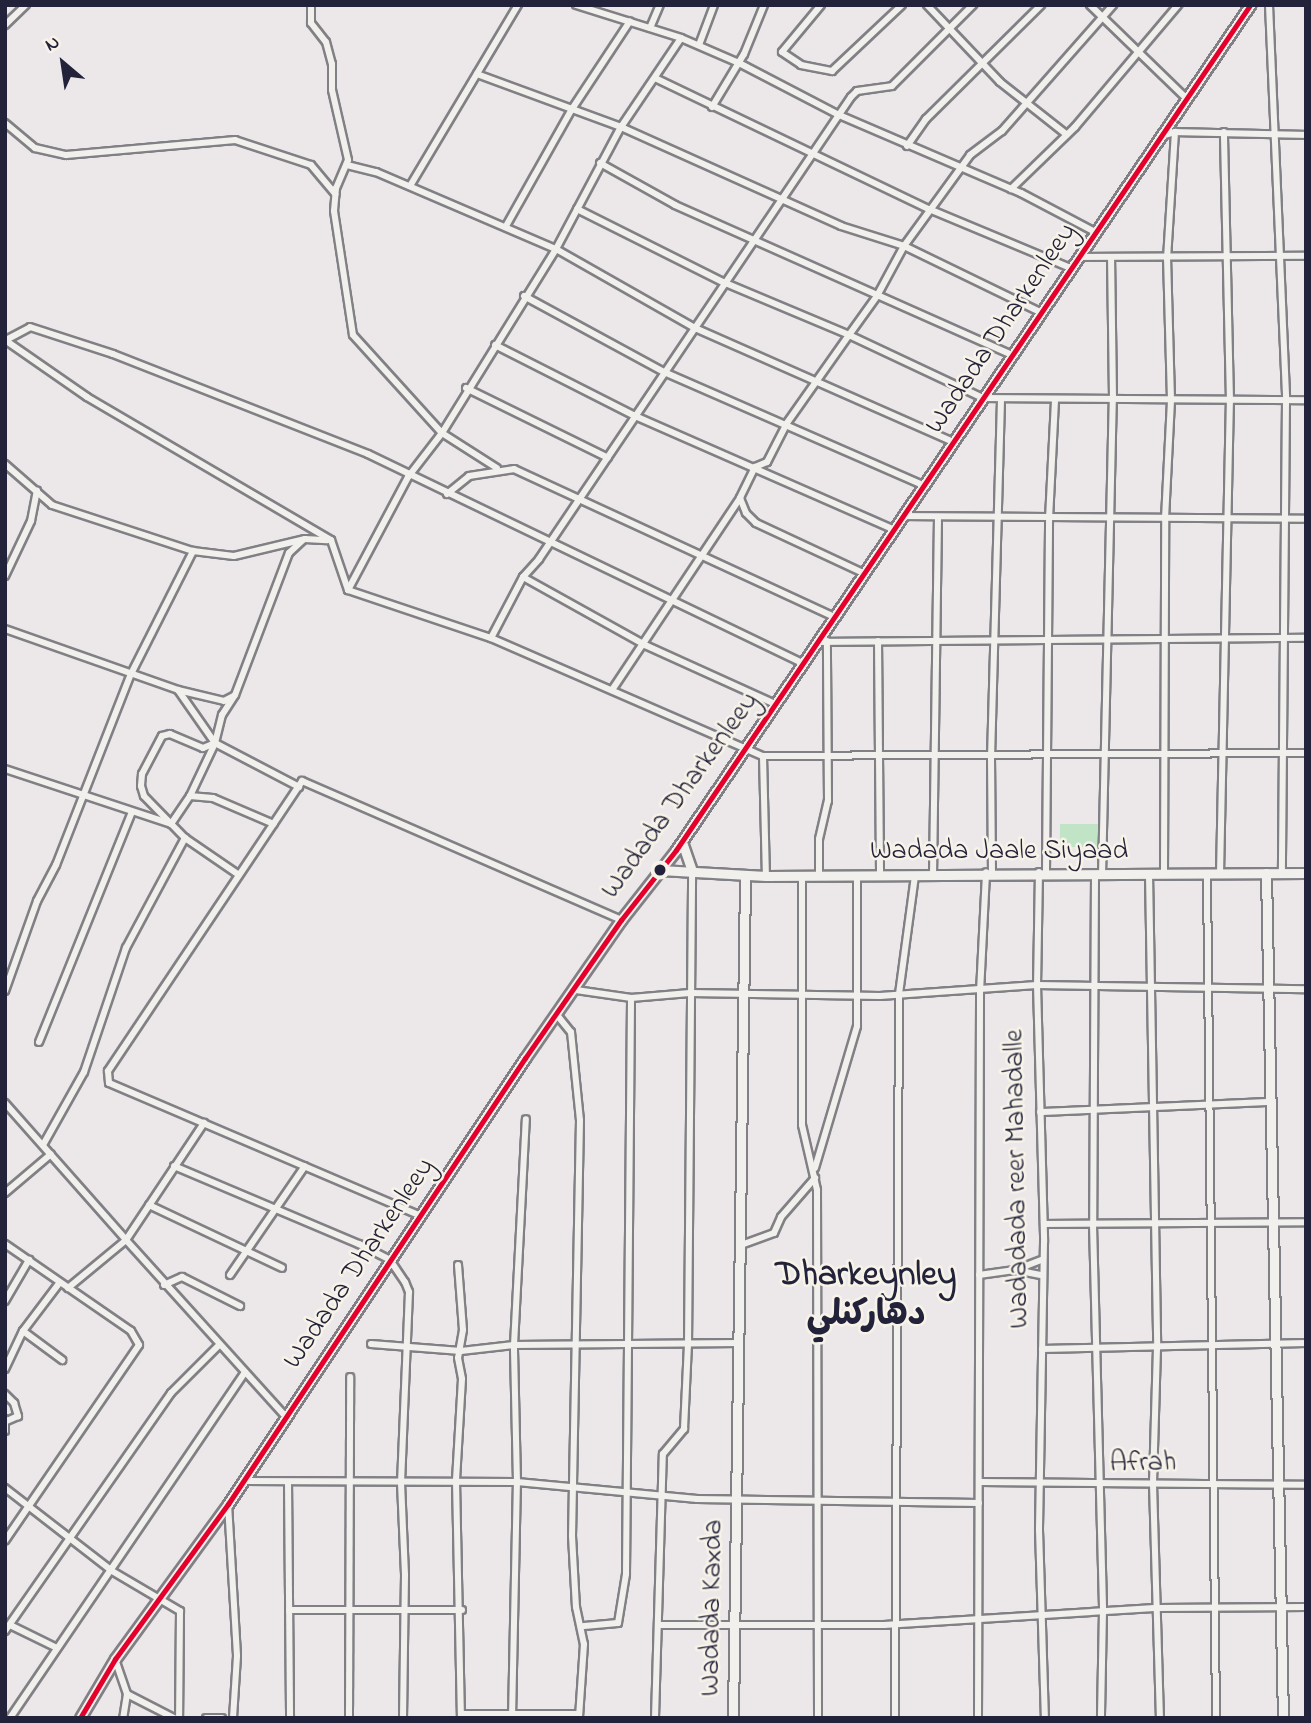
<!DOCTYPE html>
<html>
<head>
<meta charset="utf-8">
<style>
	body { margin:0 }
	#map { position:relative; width:1311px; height:1723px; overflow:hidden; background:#ece8e9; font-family:"Indie Flower","Playpen Sans Arabic",sans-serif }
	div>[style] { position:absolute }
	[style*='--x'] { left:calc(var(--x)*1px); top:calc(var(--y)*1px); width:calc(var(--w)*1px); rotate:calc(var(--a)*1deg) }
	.green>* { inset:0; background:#c2e4c6; transform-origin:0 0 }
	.roads { filter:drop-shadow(2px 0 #818085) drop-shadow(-2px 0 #818085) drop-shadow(0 2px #818085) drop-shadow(0 -2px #818085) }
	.street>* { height:6px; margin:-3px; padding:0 3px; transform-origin:3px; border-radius:3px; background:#f1f0ec }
	.secondary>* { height:9px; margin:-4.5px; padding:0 4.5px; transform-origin:4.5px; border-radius:4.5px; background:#f1f0ec }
	.bus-1>* { height:5px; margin:-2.5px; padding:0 2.5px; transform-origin:2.5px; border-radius:2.5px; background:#e4002b }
	.dots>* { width:19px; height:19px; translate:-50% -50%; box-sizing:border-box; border:4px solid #f7f3e8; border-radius:50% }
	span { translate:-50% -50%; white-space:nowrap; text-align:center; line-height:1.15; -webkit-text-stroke:5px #f7f3e8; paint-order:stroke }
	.street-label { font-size:28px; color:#22223b }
	.district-label { font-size:35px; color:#22223b; font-weight:700 }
	.frame { position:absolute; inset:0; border:7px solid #22223b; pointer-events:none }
	.north { position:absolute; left:28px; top:28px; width:70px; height:70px; -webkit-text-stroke:5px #f7f3e8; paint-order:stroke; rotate:331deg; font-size:19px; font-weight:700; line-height:28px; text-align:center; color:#22223b }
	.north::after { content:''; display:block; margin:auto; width:24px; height:32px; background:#22223b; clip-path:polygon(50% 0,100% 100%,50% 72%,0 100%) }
</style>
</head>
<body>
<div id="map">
	<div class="green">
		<i style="left:1060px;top:824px;width:40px;height:23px"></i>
	</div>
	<div class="roads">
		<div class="street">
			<i style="--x:311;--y:5;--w:18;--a:90"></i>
			<i style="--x:311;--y:23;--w:24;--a:52"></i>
			<i style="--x:326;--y:42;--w:23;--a:75"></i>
			<i style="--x:332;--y:64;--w:26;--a:90"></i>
			<i style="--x:332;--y:90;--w:72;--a:77.1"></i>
			<i style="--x:348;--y:160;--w:30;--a:113"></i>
			<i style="--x:336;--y:188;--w:23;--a:95"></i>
			<i style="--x:334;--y:211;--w:125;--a:81.3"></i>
			<i style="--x:353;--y:335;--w:132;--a:47.8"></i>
			<i style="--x:442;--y:433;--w:65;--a:32.5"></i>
			<i style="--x:576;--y:5;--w:110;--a:17.4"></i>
			<i style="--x:681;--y:38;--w:63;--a:23.3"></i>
			<i style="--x:739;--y:63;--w:113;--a:27.5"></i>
			<i style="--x:839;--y:115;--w:198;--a:23.2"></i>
			<i style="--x:1021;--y:193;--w:84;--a:27.8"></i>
			<i style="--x:821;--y:5;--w:61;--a:129.7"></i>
			<i style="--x:782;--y:52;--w:23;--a:34"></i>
			<i style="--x:801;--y:65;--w:32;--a:11"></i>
			<i style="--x:832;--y:71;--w:96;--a:-43.3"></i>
			<i style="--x:927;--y:5;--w:106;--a:46.5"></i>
			<i style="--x:1000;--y:82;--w:85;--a:38.3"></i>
			<i style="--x:1090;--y:5;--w:132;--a:44.1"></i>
			<i style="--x:1269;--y:5;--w:396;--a:87.5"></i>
			<i style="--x:1286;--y:401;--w:472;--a:90.5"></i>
			<i style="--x:5;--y:25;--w:29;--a:-44"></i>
			<i style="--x:650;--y:28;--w:25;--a:-67"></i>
			<i style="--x:699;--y:45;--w:43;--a:-69.4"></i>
			<i style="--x:477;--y:74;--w:153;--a:20.2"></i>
			<i style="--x:621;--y:127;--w:241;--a:24.2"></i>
			<i style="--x:841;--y:226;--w:66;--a:17.6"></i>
			<i style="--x:904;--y:246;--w:57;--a:118.4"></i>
			<i style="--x:877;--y:296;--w:48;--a:125.7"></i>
			<i style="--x:849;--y:335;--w:148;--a:25.2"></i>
			<i style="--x:983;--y:398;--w:323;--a:0.4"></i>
			<i style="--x:655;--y:78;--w:304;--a:25.6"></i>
			<i style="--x:929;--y:209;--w:154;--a:22.6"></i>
			<i style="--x:712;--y:107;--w:62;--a:-58.9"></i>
			<i style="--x:744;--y:54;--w:53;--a:-67.8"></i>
			<i style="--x:5;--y:123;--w:39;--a:40"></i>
			<i style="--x:35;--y:148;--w:32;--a:13"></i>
			<i style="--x:66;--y:155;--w:170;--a:-5.1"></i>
			<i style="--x:235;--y:140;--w:80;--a:18.2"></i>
			<i style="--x:311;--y:165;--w:38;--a:50"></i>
			<i style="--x:1162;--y:136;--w:14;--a:-17"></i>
			<i style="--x:1175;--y:132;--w:131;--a:1.3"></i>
			<i style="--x:907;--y:146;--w:33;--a:-55"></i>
			<i style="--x:926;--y:119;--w:162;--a:-44.7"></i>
			<i style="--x:600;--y:163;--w:86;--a:29.2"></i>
			<i style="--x:675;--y:205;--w:369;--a:24"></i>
			<i style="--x:347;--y:165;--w:30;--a:14"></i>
			<i style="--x:376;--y:172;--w:196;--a:23.2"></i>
			<i style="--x:556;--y:249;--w:160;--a:29.6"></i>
			<i style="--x:695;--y:328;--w:283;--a:23.8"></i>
			<i style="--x:410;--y:186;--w:211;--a:-59.2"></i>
			<i style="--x:1011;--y:189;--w:89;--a:-44.1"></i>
			<i style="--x:1075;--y:127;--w:160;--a:-49.8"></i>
			<i style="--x:577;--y:209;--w:163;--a:26.6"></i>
			<i style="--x:723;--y:282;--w:137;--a:22.8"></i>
			<i style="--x:849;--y:335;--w:108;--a:125.2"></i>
			<i style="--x:787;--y:423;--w:44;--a:117.1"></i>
			<i style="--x:767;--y:462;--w:13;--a:157"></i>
			<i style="--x:755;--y:467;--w:34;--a:116"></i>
			<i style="--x:740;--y:498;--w:16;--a:68"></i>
			<i style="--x:746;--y:513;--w:14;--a:45"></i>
			<i style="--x:756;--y:523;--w:118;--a:25"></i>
			<i style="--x:506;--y:226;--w:134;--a:-60.6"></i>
			<i style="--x:572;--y:109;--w:105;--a:-56.6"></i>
			<i style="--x:1078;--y:257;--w:228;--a:-0.3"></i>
			<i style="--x:524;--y:296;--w:159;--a:28.5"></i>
			<i style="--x:664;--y:372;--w:283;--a:23.6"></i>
			<i style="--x:1040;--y:312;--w:151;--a:-154.1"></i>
			<i style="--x:904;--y:246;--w:112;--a:-54"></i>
			<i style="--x:970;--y:155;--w:40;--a:-37"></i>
			<i style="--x:1002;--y:131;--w:168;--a:-48.6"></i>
			<i style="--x:5;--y:340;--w:100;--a:34.8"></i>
			<i style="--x:87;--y:397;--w:283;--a:30.4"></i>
			<i style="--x:331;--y:540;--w:53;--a:71.2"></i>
			<i style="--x:348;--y:590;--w:151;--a:18.6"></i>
			<i style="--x:491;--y:638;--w:296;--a:23.5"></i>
			<i style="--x:763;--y:756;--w:543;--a:-0.32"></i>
			<i style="--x:6;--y:340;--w:27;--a:-28"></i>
			<i style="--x:30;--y:327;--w:87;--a:18"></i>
			<i style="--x:113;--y:354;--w:274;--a:21.4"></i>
			<i style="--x:368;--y:454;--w:483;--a:25.7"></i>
			<i style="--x:495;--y:345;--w:157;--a:26.9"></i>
			<i style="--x:635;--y:416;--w:282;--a:23.7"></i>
			<i style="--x:466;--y:388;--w:158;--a:26.2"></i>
			<i style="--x:5;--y:464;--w:62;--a:41.1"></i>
			<i style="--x:52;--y:505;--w:148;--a:18.1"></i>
			<i style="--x:193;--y:551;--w:41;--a:7"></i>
			<i style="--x:234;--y:556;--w:73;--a:-13.5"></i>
			<i style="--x:305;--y:539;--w:22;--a:3"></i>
			<i style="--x:447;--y:494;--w:28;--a:-39"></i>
			<i style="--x:469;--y:476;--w:46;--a:-8.8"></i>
			<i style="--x:514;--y:469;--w:353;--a:24.8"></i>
			<i style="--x:902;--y:516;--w:404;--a:0.4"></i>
			<i style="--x:5;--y:576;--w:61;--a:-64.7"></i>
			<i style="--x:31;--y:521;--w:31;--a:-79"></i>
			<i style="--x:523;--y:577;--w:140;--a:29.1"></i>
			<i style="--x:645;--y:645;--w:143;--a:24.4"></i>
			<i style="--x:348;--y:590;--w:128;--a:-62"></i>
			<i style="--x:408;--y:477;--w:56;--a:-52.3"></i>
			<i style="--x:442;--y:433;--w:216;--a:-58.2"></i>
			<i style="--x:556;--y:249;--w:138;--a:-62"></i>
			<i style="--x:621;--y:127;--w:107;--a:-56"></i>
			<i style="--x:5;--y:629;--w:183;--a:19.4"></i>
			<i style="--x:178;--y:690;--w:65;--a:55.1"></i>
			<i style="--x:215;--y:743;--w:95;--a:27.6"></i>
			<i style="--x:491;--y:638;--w:69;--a:-62.3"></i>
			<i style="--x:523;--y:577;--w:24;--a:-48"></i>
			<i style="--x:539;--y:559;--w:557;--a:-55.97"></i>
			<i style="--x:851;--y:97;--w:8;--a:-45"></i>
			<i style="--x:857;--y:91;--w:35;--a:-8"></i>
			<i style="--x:892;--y:86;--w:115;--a:-45"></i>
			<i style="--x:878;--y:641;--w:234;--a:89.5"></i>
			<i style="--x:817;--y:642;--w:489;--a:-0.5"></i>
			<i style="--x:178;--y:690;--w:47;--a:13.4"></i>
			<i style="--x:224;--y:701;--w:11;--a:-27"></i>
			<i style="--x:612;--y:690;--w:231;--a:-56.3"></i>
			<i style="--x:215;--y:743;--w:13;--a:157"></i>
			<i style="--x:203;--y:748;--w:36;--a:-157"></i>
			<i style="--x:170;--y:734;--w:8;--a:166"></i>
			<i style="--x:162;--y:736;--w:43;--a:117.8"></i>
			<i style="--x:142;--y:774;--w:12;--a:95"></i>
			<i style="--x:141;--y:786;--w:10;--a:73"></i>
			<i style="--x:144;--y:796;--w:59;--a:45.7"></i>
			<i style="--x:185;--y:838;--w:65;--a:34.4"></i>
			<i style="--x:763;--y:756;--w:120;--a:88.6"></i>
			<i style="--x:5;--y:769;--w:175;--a:18.3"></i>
			<i style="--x:171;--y:824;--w:34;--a:-56"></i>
			<i style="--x:190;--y:796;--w:23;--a:5"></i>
			<i style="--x:213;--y:798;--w:66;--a:23.1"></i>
			<i style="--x:190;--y:796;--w:59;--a:-64.7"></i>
			<i style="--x:215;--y:743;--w:29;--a:-76"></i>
			<i style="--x:222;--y:715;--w:24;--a:-57"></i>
			<i style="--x:235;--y:695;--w:152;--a:-69.2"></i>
			<i style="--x:289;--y:553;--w:19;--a:-43"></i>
			<i style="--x:1046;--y:871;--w:352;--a:-89.5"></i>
			<i style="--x:1049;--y:519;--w:120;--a:-87.1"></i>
			<i style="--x:992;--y:872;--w:114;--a:-90.5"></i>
			<i style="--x:991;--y:758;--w:359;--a:-88.4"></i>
			<i style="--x:1039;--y:872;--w:113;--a:91"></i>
			<i style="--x:1037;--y:985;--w:257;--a:88.4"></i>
			<i style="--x:1044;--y:1242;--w:288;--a:91"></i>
			<i style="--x:1039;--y:1530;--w:188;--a:88.2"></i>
			<i style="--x:1164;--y:873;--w:354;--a:-89.8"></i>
			<i style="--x:1165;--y:519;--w:119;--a:-87.1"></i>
			<i style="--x:1171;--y:400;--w:141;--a:-91.6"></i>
			<i style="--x:1167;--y:259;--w:127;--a:-86.4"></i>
			<i style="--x:1149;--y:874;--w:474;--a:89"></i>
			<i style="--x:1157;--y:1348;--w:136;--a:91.7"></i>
			<i style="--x:1153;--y:1484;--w:234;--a:88.3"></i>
			<i style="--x:1207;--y:874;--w:844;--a:89.39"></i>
			<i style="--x:1220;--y:874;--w:473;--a:-88.8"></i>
			<i style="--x:1230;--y:401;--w:269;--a:-91.3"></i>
			<i style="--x:802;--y:875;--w:250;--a:90"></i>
			<i style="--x:802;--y:1125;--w:67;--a:77"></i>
			<i style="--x:817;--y:1190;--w:528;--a:89.89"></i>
			<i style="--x:819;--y:875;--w:36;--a:-90"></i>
			<i style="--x:819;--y:839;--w:39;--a:-77"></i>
			<i style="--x:828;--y:801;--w:160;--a:-90.4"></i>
			<i style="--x:933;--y:876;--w:357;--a:-89.2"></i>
			<i style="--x:1095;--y:876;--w:349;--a:90.3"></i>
			<i style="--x:1093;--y:1225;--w:386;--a:88.5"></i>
			<i style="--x:1103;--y:1611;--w:107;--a:91.1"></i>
			<i style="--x:1102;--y:876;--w:478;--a:-88.7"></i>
			<i style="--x:1113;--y:398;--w:140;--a:-90.8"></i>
			<i style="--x:576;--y:990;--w:56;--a:8.3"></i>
			<i style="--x:631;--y:998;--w:59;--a:-4.8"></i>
			<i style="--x:690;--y:993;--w:190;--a:0.9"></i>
			<i style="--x:880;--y:996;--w:157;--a:-4"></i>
			<i style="--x:1037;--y:985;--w:269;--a:0.9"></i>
			<i style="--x:5;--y:991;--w:96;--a:-70.4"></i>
			<i style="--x:37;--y:901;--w:41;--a:-62.2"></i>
			<i style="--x:56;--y:865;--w:205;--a:-68.6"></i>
			<i style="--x:131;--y:674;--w:138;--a:-63.2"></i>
			<i style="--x:557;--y:1015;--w:22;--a:51"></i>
			<i style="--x:571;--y:1032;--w:88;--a:84.2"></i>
			<i style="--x:580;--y:1120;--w:416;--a:91.1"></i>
			<i style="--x:572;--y:1536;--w:71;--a:86.8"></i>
			<i style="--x:576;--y:1607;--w:38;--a:78"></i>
			<i style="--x:584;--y:1644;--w:74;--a:93.9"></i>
			<i style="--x:39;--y:1042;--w:246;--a:-68"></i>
			<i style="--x:5;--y:1103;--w:183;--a:48.5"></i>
			<i style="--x:126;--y:1240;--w:141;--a:-56.3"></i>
			<i style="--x:1040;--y:1112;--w:230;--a:-2.5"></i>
			<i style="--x:43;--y:1145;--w:84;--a:-60.7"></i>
			<i style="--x:84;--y:1072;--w:131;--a:-71.3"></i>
			<i style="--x:126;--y:948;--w:125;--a:-61.8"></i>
			<i style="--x:174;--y:1166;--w:201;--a:22.9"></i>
			<i style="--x:359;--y:1244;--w:35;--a:27"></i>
			<i style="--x:390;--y:1260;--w:27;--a:56"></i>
			<i style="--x:405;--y:1282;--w:11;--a:68"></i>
			<i style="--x:409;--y:1292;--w:191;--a:92.4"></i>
			<i style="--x:401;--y:1483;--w:92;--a:87.5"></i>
			<i style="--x:405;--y:1575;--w:143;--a:90.8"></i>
			<i style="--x:815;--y:1168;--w:148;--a:-73.5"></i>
			<i style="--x:857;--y:1026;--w:151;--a:-90"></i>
			<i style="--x:5;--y:1193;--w:60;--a:-40.3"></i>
			<i style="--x:149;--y:1205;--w:147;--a:25.3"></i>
			<i style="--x:421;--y:1216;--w:339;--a:-156.9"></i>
			<i style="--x:109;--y:1083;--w:12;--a:-95"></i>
			<i style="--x:108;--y:1071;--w:349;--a:-56.2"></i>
			<i style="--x:302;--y:781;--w:348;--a:23.5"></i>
			<i style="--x:1044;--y:1224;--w:262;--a:-0.4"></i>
			<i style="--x:5;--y:1244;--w:153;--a:34.6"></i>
			<i style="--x:131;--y:1331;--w:16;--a:60"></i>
			<i style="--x:139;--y:1345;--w:237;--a:124.4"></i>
			<i style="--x:741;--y:1245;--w:35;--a:-20"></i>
			<i style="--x:774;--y:1233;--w:17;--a:-66"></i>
			<i style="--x:781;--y:1217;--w:52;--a:-48.9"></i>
			<i style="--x:458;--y:1265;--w:65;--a:85.6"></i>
			<i style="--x:463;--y:1330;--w:28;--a:100"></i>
			<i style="--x:458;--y:1358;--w:21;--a:79"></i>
			<i style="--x:462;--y:1379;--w:102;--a:93.4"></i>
			<i style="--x:456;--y:1481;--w:237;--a:88.8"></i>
			<i style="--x:1015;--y:1270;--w:28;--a:-21"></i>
			<i style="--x:230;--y:1275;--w:132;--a:-55.5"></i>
			<i style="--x:979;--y:1275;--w:36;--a:-8"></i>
			<i style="--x:1015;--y:1270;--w:26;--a:11"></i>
			<i style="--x:164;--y:1285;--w:20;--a:-24"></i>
			<i style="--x:182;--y:1277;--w:65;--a:26.6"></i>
			<i style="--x:68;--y:1288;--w:75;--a:-39.6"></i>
			<i style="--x:126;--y:1240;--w:236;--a:47.9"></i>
			<i style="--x:5;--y:1301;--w:48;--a:-59.7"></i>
			<i style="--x:23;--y:1331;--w:49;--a:36.6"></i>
			<i style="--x:371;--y:1344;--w:90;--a:4.4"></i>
			<i style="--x:461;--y:1351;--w:53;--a:-6.5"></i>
			<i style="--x:514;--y:1345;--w:226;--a:-0.5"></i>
			<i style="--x:1042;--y:1349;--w:264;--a:-1.3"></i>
			<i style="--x:5;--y:1369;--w:42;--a:-64.7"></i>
			<i style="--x:23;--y:1331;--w:61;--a:-52.9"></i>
			<i style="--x:5;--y:1394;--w:13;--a:45"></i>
			<i style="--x:14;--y:1403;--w:14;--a:73"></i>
			<i style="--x:18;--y:1416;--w:12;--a:156"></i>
			<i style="--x:5;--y:1419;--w:12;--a:90"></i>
			<i style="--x:243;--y:1481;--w:274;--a:0.2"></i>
			<i style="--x:517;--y:1482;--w:181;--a:5.4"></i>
			<i style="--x:697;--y:1499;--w:282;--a:0.8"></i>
			<i style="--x:288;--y:1482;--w:236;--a:89.5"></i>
			<i style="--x:981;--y:1482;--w:325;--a:0.5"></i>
			<i style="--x:5;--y:1488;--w:135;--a:37.8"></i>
			<i style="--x:112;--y:1571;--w:79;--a:30.5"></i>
			<i style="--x:180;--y:1611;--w:107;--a:90.5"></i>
			<i style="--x:228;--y:1504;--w:152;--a:86.6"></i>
			<i style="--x:237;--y:1656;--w:62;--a:93.7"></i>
			<i style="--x:289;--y:1610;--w:173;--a:0"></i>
			<i style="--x:10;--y:1625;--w:52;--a:26.1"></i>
			<i style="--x:658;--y:1625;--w:226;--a:0"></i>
			<i style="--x:884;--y:1625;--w:275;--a:-3.6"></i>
			<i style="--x:1158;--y:1608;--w:148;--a:-0.4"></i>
			<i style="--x:584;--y:1626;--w:34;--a:-5"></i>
			<i style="--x:618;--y:1623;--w:50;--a:-80.7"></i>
			<i style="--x:626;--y:1574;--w:576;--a:-89.5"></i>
			<i style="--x:5;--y:1631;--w:290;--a:-55.1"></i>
			<i style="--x:171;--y:1393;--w:66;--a:-45"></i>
			<i style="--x:115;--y:1659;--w:37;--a:71"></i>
			<i style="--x:127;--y:1694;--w:24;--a:99"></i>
			<i style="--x:127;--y:1694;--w:53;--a:27.1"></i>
			<i style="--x:461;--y:1714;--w:118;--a:0"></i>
			<i style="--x:10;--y:1718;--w:418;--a:-55.8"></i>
			<i style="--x:206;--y:1718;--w:16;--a:0"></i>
			<i style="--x:349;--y:1718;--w:341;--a:-89.8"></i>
			<i style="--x:512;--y:1718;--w:236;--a:-88.8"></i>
			<i style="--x:517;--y:1482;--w:137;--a:-91.3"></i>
			<i style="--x:514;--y:1345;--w:226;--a:-87"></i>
			<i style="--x:655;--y:1718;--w:264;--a:-88.3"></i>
			<i style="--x:663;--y:1454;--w:33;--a:-50"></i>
			<i style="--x:684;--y:1429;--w:84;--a:-87.3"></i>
			<i style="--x:688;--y:1345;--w:474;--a:-89.5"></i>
			<i style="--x:895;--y:1718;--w:724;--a:-89.68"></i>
			<i style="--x:899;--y:994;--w:119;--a:-82.3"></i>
			<i style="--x:978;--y:1718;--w:726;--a:-89.84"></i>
			<i style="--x:980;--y:992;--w:120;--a:-87.1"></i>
		</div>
		<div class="secondary">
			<i style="--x:682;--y:842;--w:31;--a:71"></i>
			<i style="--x:660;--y:870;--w:106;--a:3.2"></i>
			<i style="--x:766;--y:876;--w:540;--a:-0.32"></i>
			<i style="--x:1266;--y:873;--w:845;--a:88.85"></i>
			<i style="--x:80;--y:1718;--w:69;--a:-59.3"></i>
			<i style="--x:115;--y:1659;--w:192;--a:-53.9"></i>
			<i style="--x:228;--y:1504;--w:536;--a:-56.34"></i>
			<i style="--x:525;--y:1058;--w:168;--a:-55.2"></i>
			<i style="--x:621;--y:920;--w:89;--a:-51.8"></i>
			<i style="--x:676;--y:850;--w:1022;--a:-55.81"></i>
			<i style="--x:733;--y:1718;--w:843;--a:-89.18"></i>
		</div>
	</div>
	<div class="bus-1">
		<i style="--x:80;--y:1718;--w:69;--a:-59.3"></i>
		<i style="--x:115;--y:1659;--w:192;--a:-53.9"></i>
		<i style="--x:228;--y:1504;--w:536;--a:-56.34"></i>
		<i style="--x:525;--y:1058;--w:168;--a:-55.2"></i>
		<i style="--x:621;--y:920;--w:89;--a:-51.8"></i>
		<i style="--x:676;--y:850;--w:1022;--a:-55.81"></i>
	</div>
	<div class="dots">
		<i style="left:660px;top:870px;background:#22223b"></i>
	</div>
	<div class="street-label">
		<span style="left:1002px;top:329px;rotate:-56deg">Wadada Dharkenleey</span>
		<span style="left:681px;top:796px;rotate:-54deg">Wadada Dharkenleey</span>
		<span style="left:999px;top:852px">Wadada Jaale Siyaad</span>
		<span style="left:1018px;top:1179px;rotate:-91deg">Wadadada reer Mahadalle</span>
		<span style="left:360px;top:1264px;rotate:-56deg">Wadada Dharkenleey</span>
		<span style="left:1143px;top:1464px;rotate:-1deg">Afrah</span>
		<span style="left:713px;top:1608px;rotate:-89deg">Wadada Kaxda</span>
	</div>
	<div class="district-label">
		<span style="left:866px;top:1296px">Dharkeynley<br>دهاركنلي</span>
	</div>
	<div class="frame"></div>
	<div class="north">N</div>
</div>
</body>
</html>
